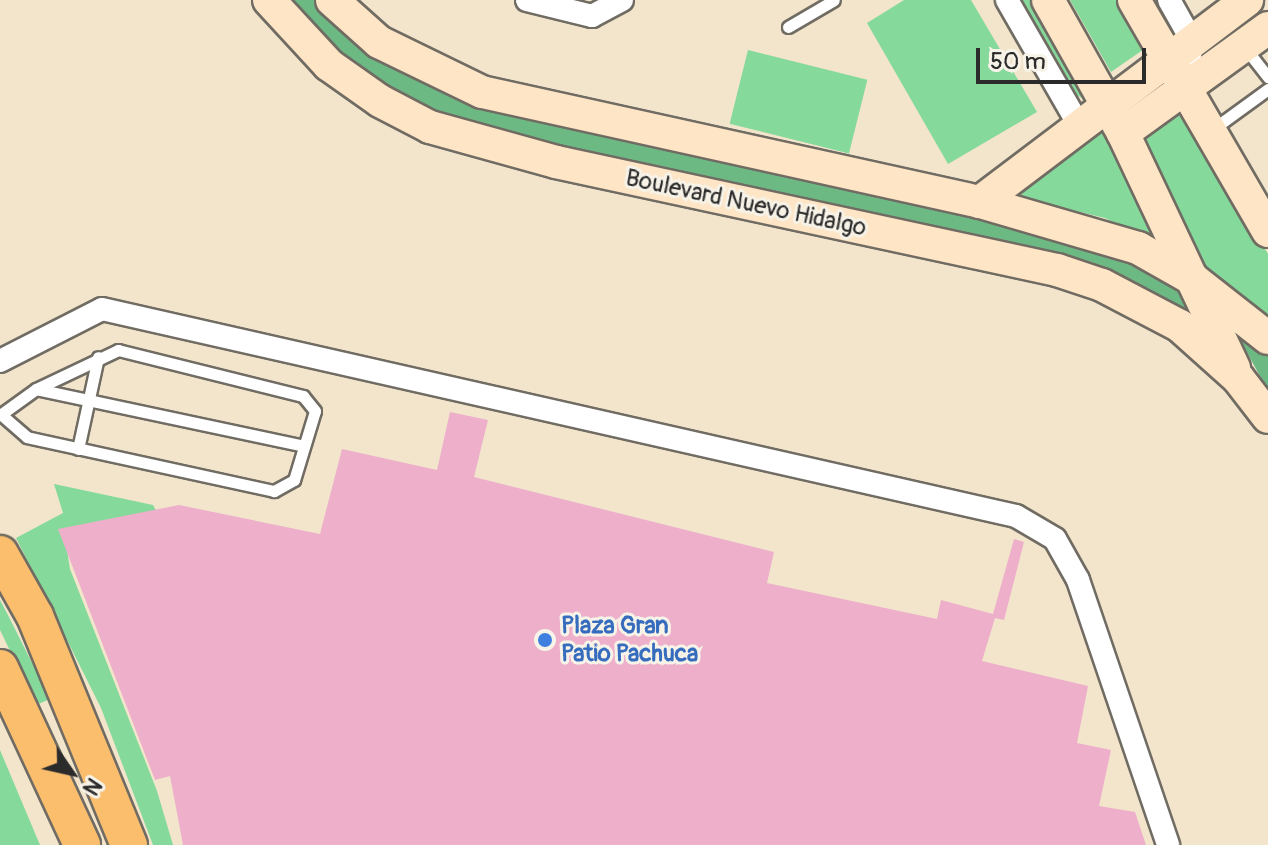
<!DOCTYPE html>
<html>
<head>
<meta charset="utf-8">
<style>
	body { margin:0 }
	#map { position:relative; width:1268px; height:845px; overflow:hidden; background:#f2e5cc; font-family:Pangolin,sans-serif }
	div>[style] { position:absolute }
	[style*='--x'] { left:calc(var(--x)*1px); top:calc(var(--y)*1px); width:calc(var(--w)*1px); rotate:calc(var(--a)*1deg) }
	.green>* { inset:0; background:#85d99b; transform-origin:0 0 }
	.forest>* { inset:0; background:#6cb983 }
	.building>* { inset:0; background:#edafca }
	.roads { filter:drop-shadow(2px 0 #716c63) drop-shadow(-2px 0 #716c63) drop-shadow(0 2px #716c63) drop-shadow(0 -2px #716c63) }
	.lane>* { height:11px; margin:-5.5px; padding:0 5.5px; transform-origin:5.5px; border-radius:5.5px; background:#fff }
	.street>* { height:22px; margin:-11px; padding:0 11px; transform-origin:11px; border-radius:11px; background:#fff }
	.secondary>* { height:32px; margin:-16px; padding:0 16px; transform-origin:16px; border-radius:16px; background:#fde5c5 }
	.primary>* { height:36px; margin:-18px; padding:0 18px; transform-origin:18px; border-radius:18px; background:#fabe6d }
	.dots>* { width:22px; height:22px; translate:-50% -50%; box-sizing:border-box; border:4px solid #f7f3e8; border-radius:50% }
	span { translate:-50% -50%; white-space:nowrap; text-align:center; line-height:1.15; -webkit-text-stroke:6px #f7f3e8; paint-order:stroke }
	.street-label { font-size:24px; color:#2b2b2b }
	.shop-label { font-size:24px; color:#366cbe; font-weight:700 }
	.left { translate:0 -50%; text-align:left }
	.north { position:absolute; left:32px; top:733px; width:80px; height:80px; -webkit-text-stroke:6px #f7f3e8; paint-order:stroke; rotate:124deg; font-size:22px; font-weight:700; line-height:32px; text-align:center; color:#2b2b2b }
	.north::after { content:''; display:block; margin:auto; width:28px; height:36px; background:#2b2b2b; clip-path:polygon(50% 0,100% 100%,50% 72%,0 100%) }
	.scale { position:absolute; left:976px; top:48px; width:170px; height:36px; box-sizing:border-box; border:4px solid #2b2b2b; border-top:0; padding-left:10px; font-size:24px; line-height:28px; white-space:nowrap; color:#2b2b2b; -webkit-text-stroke:6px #f7f3e8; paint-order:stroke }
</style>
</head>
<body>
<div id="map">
	<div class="green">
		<i style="clip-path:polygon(904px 0,971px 0,1037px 112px,948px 164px,867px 23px)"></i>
		<i style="clip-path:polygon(1022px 0,1034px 0,1083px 88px,1082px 98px,1075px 94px)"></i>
		<i style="clip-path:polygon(1070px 0,1121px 0,1147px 47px,1111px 72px)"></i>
		<i style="left:748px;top:50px;width:123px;height:76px;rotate:14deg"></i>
		<i style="clip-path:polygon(1183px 108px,1268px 254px,1268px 320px,1201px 268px,1144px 151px,1147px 136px)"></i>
		<i style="clip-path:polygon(1103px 125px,1168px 250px,1105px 218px,1007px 195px)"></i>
		<i style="clip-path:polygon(54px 484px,153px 505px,158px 514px,65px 537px,70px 569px,157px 791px,173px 845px,153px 845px,101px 708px,16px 538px,63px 513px)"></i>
		<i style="clip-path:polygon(0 600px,10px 619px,50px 699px,36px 705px,0 630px)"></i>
		<i style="clip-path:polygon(0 750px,40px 845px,0 845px)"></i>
	</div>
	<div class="forest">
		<i style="clip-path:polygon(281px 0,321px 0,374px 50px,1103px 246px,1169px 277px,1214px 336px,1167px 303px,514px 140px,399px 99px,359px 74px)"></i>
		<i style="clip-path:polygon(1227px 315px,1268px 351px,1268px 389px,1263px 382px)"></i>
	</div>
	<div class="building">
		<i style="clip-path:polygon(450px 412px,488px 420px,474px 477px,774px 552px,767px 583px,937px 619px,941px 600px,993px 614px,1014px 539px,1024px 542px,1004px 620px,995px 618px,982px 661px,1088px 686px,1077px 743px,1111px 750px,1099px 806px,1135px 812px,1146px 845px,183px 845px,170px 776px,155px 780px,58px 529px,179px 505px,320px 534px,342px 449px,437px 470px)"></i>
	</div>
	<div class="roads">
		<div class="lane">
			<i style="--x:788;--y:27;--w:53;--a:-30.4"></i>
			<i style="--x:1246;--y:49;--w:36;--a:52"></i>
			<i style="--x:1213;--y:129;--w:68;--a:-36"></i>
			<i style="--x:36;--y:389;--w:274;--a:12"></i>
			<i style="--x:0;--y:415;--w:44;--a:-35.8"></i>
			<i style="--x:36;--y:389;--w:91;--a:-25.4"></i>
			<i style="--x:118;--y:350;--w:191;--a:14"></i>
			<i style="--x:303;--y:396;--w:19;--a:51"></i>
			<i style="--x:315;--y:411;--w:72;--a:106.9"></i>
			<i style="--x:294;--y:480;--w:23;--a:151"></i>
			<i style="--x:274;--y:491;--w:253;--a:-167.7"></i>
			<i style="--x:27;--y:437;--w:35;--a:-139"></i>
			<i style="--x:78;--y:449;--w:94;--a:-77.7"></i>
		</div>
		<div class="street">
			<i style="--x:527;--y:0;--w:67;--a:13.8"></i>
			<i style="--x:592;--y:16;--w:34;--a:-28"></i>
			<i style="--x:1007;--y:0;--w:146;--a:60.1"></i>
			<i style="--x:1169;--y:0;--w:47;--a:60.7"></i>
			<i style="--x:1192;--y:41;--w:15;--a:98"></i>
			<i style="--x:0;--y:361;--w:114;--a:-27"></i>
			<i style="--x:102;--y:309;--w:937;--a:12.76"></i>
			<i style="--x:1016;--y:516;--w:45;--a:30.5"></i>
			<i style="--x:1055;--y:539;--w:47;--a:60.7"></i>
			<i style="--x:1078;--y:580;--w:280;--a:71.2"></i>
		</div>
		<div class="secondary">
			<i style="--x:269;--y:0;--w:88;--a:47.3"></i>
			<i style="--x:329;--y:65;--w:62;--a:35.2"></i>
			<i style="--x:380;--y:101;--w:56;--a:27.5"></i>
			<i style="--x:430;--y:127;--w:131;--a:15.5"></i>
			<i style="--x:556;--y:162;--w:513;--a:12.17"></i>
			<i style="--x:1057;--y:270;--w:47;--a:18.4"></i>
			<i style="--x:1102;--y:285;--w:88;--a:27.7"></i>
			<i style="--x:1180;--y:326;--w:78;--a:41.9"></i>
			<i style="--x:1238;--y:378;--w:49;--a:52.4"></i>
			<i style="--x:332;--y:0;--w:63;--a:41.8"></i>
			<i style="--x:379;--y:42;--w:114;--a:25.9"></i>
			<i style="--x:482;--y:92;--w:510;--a:12.46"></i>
			<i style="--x:980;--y:202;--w:165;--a:16.2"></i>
			<i style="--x:1138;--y:248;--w:64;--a:29.7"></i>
			<i style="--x:1194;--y:280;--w:94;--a:38.1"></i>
			<i style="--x:1048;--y:0;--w:153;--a:60.6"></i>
			<i style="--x:1123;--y:133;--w:260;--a:64.7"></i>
			<i style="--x:1134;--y:0;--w:267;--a:59.9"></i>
			<i style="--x:1123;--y:133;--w:179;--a:-35.9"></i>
			<i style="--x:980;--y:202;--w:335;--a:-37.1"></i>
		</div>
		<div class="primary">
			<i style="--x:0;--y:554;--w:71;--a:60.6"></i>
			<i style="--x:35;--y:616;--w:248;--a:67.7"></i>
			<i style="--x:0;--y:668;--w:195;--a:65.1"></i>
		</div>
	</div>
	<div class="dots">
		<i style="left:545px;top:640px;background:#3f7fe0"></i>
	</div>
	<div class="street-label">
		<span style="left:746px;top:203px;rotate:12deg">Boulevard Nuevo Hidalgo</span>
	</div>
	<div class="shop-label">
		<span class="left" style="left:561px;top:640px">Plaza Gran<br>Patio Pachuca</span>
	</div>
	<div class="north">N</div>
	<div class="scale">50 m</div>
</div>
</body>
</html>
